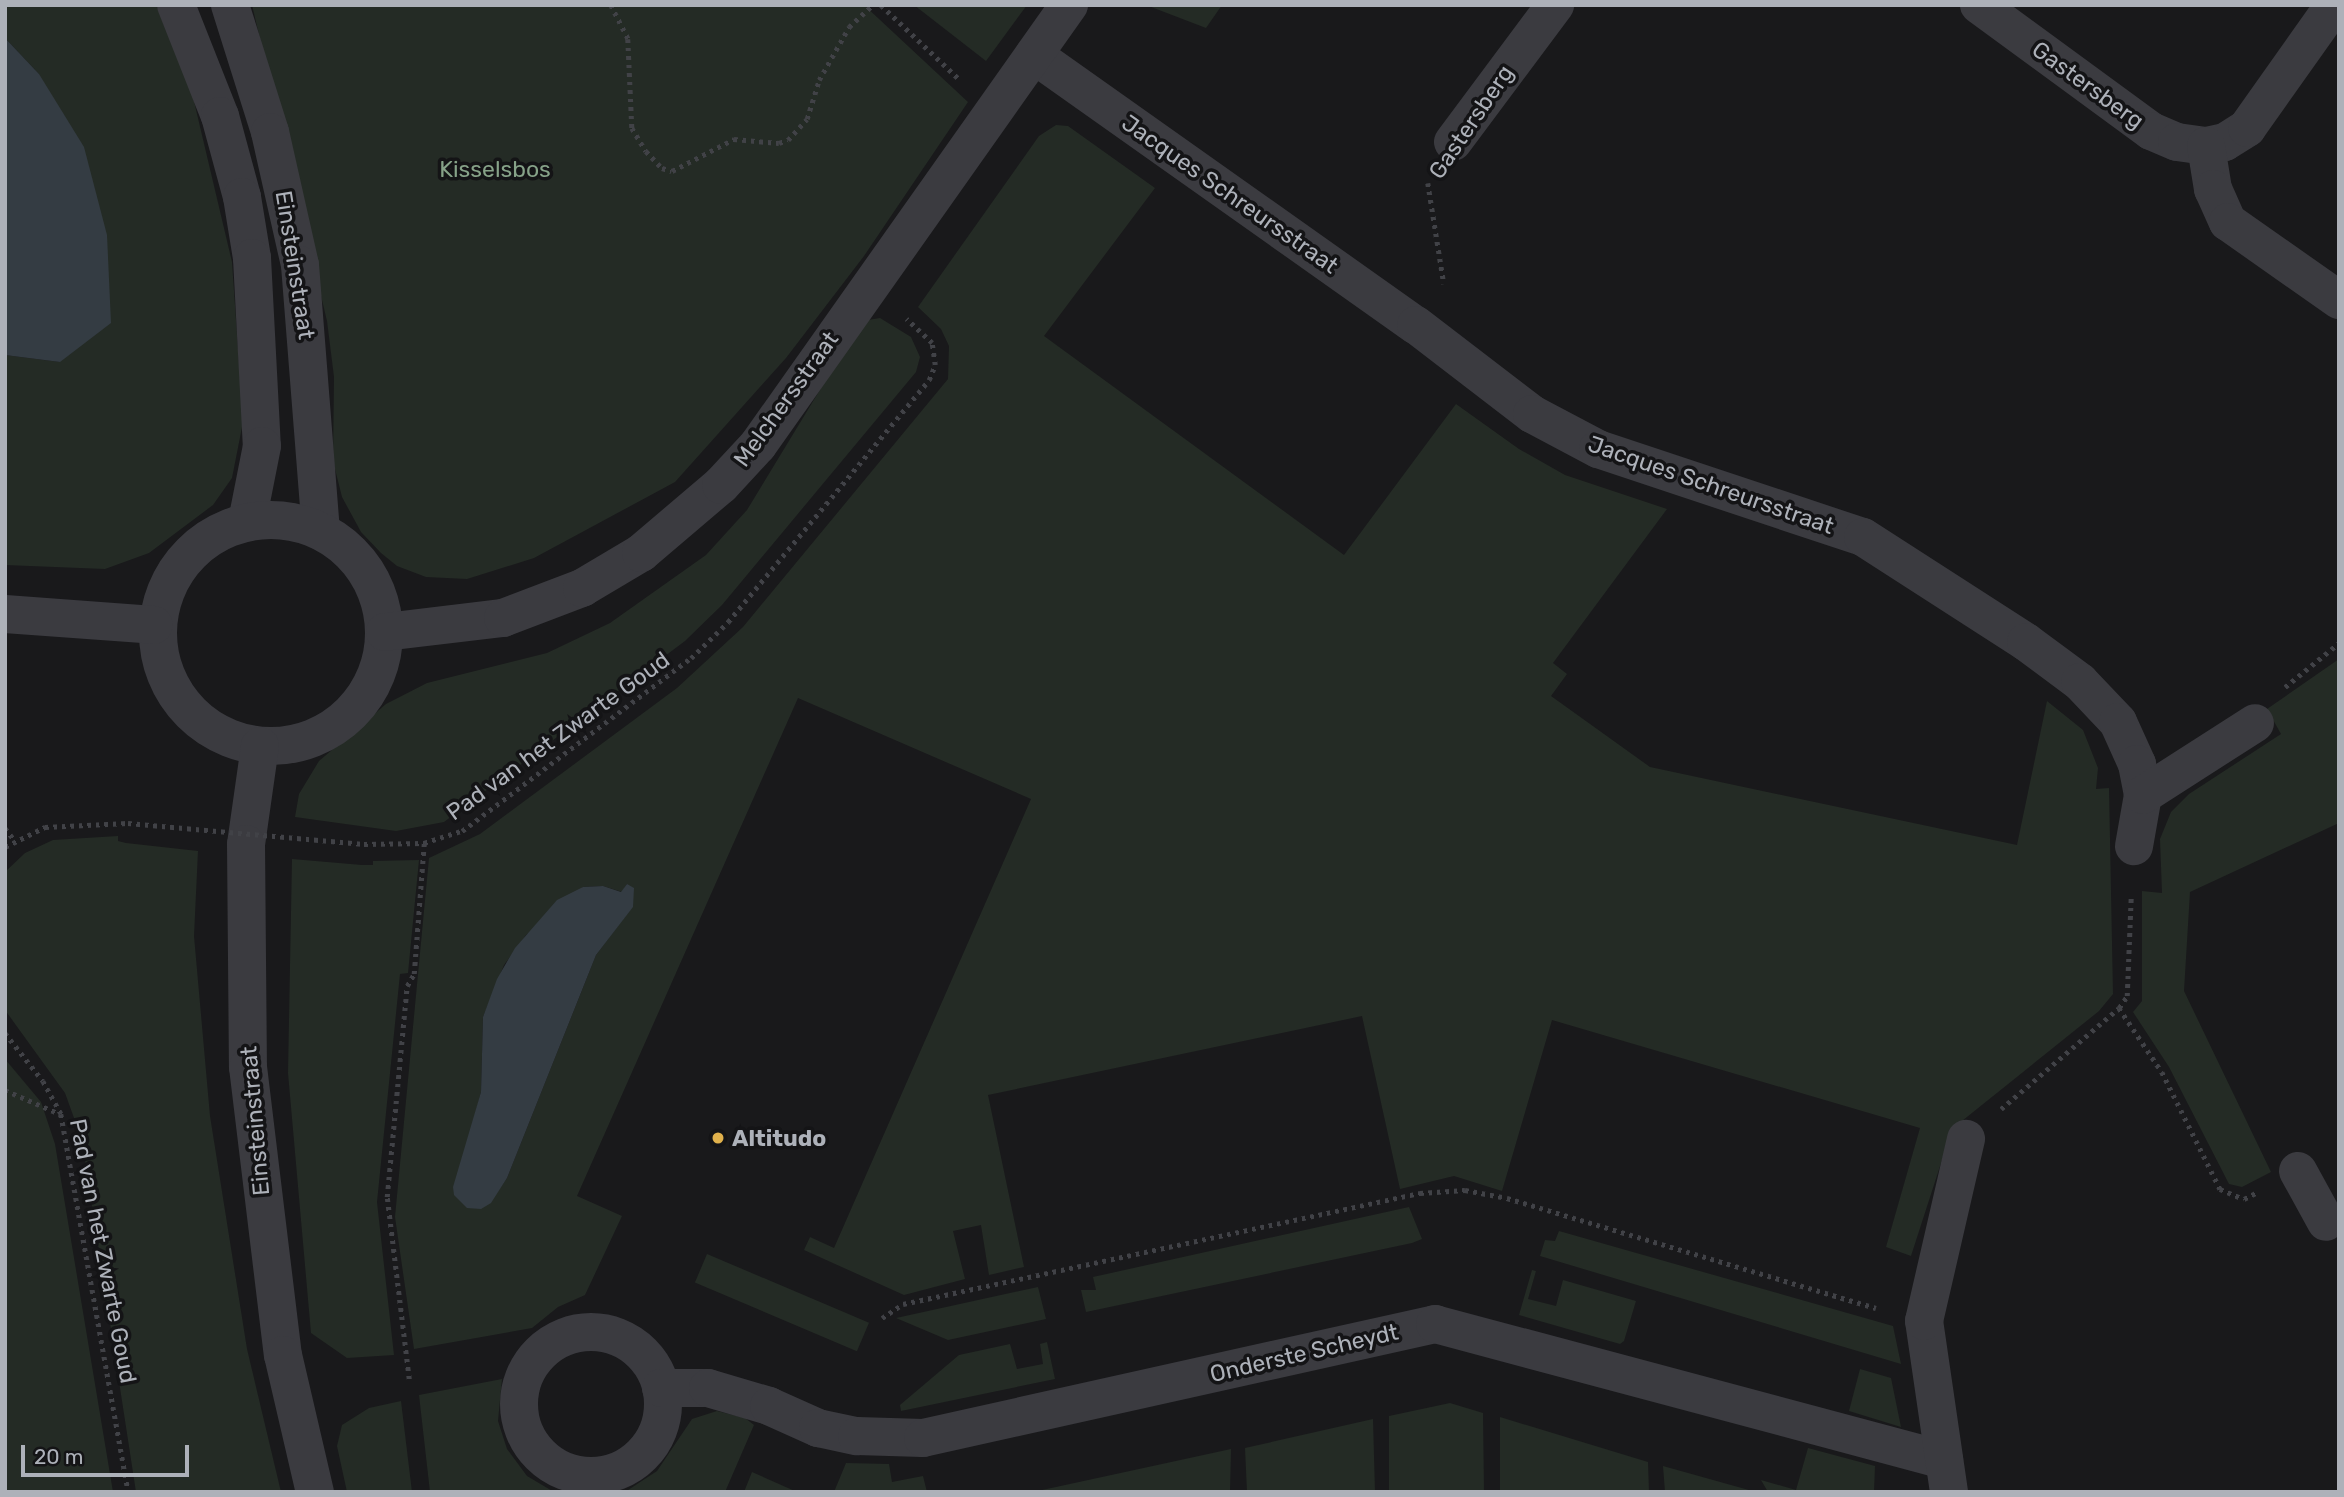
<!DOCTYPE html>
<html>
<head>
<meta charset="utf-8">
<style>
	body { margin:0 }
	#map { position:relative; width:2344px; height:1497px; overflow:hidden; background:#19191b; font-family:Rubik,sans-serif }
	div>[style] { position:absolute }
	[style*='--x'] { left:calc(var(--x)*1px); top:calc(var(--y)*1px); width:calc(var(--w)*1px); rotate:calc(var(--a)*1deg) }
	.green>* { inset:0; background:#242b25; transform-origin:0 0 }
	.water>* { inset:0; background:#343c43 }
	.path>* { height:4.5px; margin-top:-2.25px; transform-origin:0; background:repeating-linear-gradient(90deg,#414247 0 3.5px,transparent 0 8.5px) }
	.minor>* { height:38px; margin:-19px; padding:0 19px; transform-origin:19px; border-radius:19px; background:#3b3b40 }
	.minor>.ring { margin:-19px; padding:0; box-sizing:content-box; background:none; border:38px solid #3b3b40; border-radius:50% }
	.path-bridge>* { height:4.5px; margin-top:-2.25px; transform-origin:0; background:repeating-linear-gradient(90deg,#414247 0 3.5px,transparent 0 8.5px) }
	.dots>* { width:19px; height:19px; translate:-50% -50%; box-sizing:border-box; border:4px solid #141416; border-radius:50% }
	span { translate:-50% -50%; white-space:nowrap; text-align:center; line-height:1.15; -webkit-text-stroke:7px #141416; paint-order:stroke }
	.street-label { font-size:23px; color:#adb1b9 }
	.park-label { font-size:23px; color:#86a288 }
	.poi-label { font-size:23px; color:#adb1b9; font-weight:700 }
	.left { translate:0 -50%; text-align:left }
	.frame { position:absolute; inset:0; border:7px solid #adb1b9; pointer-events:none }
	.scale { position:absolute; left:21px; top:1445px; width:168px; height:32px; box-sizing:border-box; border:4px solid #adb1b9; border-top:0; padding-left:9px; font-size:21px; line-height:24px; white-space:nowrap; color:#adb1b9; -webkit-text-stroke:5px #141416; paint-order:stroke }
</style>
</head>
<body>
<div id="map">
	<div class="green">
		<i style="clip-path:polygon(5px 5px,156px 5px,193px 97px,232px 262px,243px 422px,232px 478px,213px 505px,149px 553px,105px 569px,5px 565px,5px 355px,60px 362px,39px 74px,5px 38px)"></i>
		<i style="clip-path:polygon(252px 5px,864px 5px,968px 102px,864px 256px,786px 358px,675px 482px,534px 558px,467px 579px,426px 577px,397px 566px,381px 553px,361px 532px,342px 497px,333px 461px,334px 377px,327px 321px)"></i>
		<i style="clip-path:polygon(914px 5px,1027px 5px,986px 61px)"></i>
		<i style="clip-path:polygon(1146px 5px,1222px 5px,1206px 28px)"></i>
		<i style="clip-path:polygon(evenodd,1056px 125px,1068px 126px,1155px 188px,1044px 336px,1344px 555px,1456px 404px,1519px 449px,1565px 475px,1667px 509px,1553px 663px,1567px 674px,1551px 696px,1650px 767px,2017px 845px,2047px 701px,2083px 730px,2098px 768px,2096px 789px,2109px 788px,2113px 994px,2099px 1011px,1952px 1129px,1911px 1256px,1886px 1247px,1920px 1128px,1552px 1020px,1502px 1191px,1454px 1176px,1400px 1189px,1362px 1016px,988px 1095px,1024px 1267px,989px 1275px,981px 1225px,953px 1231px,965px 1279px,904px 1295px,804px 1250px,810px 1237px,834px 1248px,1031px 799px,798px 698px,577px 1196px,622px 1216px,585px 1295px,558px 1307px,532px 1328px,414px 1349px,395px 1217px,429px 858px,480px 834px,677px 688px,743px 627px,948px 379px,949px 346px,941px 329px,918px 307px,1039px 136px,1056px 125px,627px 884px,633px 906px,596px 955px,507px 1178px,496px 1194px,454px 1195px,481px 1092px,483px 1017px,504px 965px,526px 935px,583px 887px,603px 886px,622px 892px,627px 884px)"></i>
		<i style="clip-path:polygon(880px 318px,911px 337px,920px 357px,916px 372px,722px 605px,685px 641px,444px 822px,396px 831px,295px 817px,299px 794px,319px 761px,386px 704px,427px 683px,547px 653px,610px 623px,706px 555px,747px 510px,829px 375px,868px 320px)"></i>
		<i style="clip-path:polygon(2339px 659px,2339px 823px,2190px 892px,2184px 991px,2271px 1172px,2242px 1187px,2229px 1184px,2169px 1067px,2133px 1012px,2142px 1001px,2142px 891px,2162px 893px,2160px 839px,2171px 812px,2189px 794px,2281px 734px,2267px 709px)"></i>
		<i style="clip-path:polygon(118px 836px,118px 841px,126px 843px,198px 851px,194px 936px,210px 1116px,247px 1349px,281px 1492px,136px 1492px,82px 1140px,65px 1093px,5px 1010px,5px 872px,25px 853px,53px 840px)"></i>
		<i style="clip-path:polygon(292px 859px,362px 865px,373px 865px,373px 861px,419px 860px,408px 973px,400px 974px,377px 1202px,394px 1355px,347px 1358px,311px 1333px,288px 1073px)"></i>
		<i style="clip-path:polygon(5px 1059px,41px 1102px,55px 1144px,113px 1492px,5px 1492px)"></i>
		<i style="clip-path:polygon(1409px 1207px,1422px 1239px,1412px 1243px,1086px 1312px,1081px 1290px,1096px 1290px,1093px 1277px)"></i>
		<i style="clip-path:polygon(1559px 1231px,1893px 1326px,1901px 1364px,1540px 1256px,1545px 1240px,1555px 1241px)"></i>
		<i style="left:707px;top:1254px;width:176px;height:31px;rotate:23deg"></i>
		<i style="clip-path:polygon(1532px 1270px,1536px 1271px,1528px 1299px,1556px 1306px,1563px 1280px,1636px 1301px,1624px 1341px,1620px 1344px,1519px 1315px)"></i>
		<i style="clip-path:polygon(1038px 1287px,1046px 1319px,948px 1340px,896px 1318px)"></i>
		<i style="clip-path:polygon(1047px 1342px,1055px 1379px,901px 1411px,900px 1405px,959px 1355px,1010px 1344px,1017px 1369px,1043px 1364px,1040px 1344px)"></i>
		<i style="clip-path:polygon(1860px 1369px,1891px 1378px,1901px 1427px,1849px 1411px)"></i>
		<i style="clip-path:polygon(502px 1379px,498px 1421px,507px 1449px,527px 1476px,554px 1492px,430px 1492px,419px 1395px)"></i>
		<i style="clip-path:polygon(401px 1401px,412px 1492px,347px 1492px,337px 1446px,342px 1425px,369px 1408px)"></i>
		<i style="clip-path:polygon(1450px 1403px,1483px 1413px,1484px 1492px,1389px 1492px,1389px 1416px)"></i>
		<i style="clip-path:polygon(717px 1411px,745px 1418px,754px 1425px,725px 1492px,625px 1492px,657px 1471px,692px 1419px)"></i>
		<i style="clip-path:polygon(1500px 1417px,1648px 1462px,1649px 1492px,1500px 1492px)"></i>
		<i style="clip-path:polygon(1373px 1419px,1375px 1492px,1247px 1492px,1245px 1448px)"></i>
		<i style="clip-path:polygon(1808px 1448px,1875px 1466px,1874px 1492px,1768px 1492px,1761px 1480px,1796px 1490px)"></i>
		<i style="clip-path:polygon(1231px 1449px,1230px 1492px,1033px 1492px)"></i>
		<i style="clip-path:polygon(846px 1463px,889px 1464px,892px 1482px,923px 1476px,927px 1492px,834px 1492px)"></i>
		<i style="clip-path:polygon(1663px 1466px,1756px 1492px,1665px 1492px)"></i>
		<i style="clip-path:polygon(752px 1472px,797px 1492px,744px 1492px)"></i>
	</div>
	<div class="water">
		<i style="clip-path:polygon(5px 38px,39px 74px,84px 147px,107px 235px,111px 323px,60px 362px,5px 355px)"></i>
		<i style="clip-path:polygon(627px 884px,634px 888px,633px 907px,596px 955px,507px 1178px,491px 1203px,481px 1209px,467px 1208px,454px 1195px,453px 1187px,481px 1092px,483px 1017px,497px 979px,515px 948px,557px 900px,583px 887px,603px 886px,621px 892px)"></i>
	</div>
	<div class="path">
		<i style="--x:611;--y:5;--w:38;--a:63"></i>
		<i style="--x:628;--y:39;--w:89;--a:87.4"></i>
		<i style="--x:632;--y:128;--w:27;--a:59"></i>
		<i style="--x:646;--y:151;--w:23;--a:47"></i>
		<i style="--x:662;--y:168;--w:10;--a:17"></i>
		<i style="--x:672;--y:171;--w:70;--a:-27.3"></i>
		<i style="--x:734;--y:139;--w:45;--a:5.1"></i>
		<i style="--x:779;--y:143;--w:9;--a:-18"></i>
		<i style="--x:788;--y:140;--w:28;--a:-48"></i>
		<i style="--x:807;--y:119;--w:41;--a:-72.9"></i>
		<i style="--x:819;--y:80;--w:61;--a:-60.5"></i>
		<i style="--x:849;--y:27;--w:33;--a:-43"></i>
		<i style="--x:881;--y:5;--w:106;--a:43.5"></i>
		<i style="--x:1428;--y:183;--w:102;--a:81"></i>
		<i style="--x:2285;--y:687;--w:70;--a:-39.2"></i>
		<i style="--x:5;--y:828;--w:16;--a:52"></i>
		<i style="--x:364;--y:844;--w:60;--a:-1"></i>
		<i style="--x:424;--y:843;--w:40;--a:-18"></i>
		<i style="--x:462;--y:831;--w:287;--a:-37.1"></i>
		<i style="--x:691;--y:658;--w:52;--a:-44.2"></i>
		<i style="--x:728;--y:622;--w:315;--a:-50.3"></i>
		<i style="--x:929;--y:380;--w:16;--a:-68"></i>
		<i style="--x:935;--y:365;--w:22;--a:-98"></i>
		<i style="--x:932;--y:343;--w:35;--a:-137"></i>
		<i style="--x:5;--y:847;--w:45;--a:-26.6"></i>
		<i style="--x:45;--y:827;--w:83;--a:-2.8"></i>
		<i style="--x:2119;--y:1008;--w:77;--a:56.1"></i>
		<i style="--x:2162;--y:1072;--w:131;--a:63.6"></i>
		<i style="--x:2220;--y:1189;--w:26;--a:23"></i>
		<i style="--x:2244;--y:1199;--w:13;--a:-27"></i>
		<i style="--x:5;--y:1033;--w:61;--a:51.6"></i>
		<i style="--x:43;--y:1081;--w:38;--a:61"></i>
		<i style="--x:61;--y:1114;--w:384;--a:79.9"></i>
		<i style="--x:5;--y:1090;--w:60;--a:23.6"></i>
		<i style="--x:2001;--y:1109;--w:155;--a:-40.6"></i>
		<i style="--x:2119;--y:1008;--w:14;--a:-56"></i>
		<i style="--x:2127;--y:996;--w:101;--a:-87.7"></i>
		<i style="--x:882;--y:1318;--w:25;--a:-34"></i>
		<i style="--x:903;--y:1304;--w:529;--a:-12.12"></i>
		<i style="--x:1420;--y:1193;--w:45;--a:-3.8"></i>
		<i style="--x:1465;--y:1190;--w:43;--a:10.8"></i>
		<i style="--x:1507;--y:1198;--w:385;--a:16.6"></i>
		<i style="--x:409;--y:1379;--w:183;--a:-96.9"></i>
		<i style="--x:387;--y:1197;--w:212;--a:-84.6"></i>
		<i style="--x:407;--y:986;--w:14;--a:-60"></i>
		<i style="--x:414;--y:974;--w:131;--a:-85.6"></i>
	</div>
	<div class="minor">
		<i style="--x:176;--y:5;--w:119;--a:68.4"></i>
		<i style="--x:220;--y:116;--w:84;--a:74.8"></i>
		<i style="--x:242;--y:197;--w:62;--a:80.7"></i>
		<i style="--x:252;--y:258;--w:188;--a:87"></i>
		<i style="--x:262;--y:446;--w:77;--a:101.2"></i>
		<i style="--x:230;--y:5;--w:133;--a:72.5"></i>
		<i style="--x:270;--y:132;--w:136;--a:77.3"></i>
		<i style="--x:300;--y:265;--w:267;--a:85.5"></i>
		<i style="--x:1979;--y:5;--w:213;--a:36.2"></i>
		<i style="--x:2151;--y:131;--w:28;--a:23"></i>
		<i style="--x:2177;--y:142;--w:29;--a:8"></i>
		<i style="--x:2206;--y:146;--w:19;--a:-12"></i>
		<i style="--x:2225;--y:142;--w:26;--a:-32"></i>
		<i style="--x:2247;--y:128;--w:151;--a:-54.7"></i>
		<i style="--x:1034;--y:55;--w:468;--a:35.3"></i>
		<i style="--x:1416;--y:325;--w:146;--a:37.5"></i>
		<i style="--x:1532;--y:414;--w:75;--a:27.9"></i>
		<i style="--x:1598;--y:449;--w:279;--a:18.4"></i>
		<i style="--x:1863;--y:537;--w:194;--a:32.8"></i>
		<i style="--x:2026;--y:642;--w:67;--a:36.5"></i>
		<i style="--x:2080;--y:682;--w:55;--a:46.5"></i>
		<i style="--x:2118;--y:722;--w:46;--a:65.7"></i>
		<i style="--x:2137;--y:764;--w:32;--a:79"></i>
		<i style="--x:2143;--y:795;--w:52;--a:100"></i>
		<i style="--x:1453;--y:142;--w:171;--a:-53.3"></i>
		<i style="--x:2206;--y:146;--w:44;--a:80.8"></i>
		<i style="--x:2213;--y:189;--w:36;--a:66"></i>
		<i style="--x:2228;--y:222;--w:136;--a:35.1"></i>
		<i class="ring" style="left:158px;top:520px;width:188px;height:188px"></i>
		<i style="--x:5;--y:614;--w:149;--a:4.2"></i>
		<i style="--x:385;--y:632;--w:119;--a:-6.8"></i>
		<i style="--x:503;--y:618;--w:85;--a:-20.8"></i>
		<i style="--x:582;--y:588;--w:69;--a:-30.7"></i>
		<i style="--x:641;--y:553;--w:105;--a:-40.4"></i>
		<i style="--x:721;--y:485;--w:54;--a:-47.2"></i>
		<i style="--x:758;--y:445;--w:539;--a:-54.75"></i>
		<i style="--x:260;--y:746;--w:99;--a:98.1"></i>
		<i style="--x:246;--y:844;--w:223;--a:89.5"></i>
		<i style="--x:248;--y:1067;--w:290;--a:83.1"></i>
		<i style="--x:283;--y:1355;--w:141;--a:76.9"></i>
		<i style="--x:2143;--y:795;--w:133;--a:-32.7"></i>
		<i style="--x:2298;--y:1171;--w:58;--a:61.2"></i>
		<i class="ring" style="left:519px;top:1332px;width:106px;height:106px"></i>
		<i style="--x:661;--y:1388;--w:47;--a:0"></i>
		<i style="--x:708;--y:1388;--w:64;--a:16.4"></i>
		<i style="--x:769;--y:1406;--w:54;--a:24.2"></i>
		<i style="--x:818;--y:1428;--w:40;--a:12"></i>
		<i style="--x:857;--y:1436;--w:66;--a:1.7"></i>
		<i style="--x:923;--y:1438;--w:525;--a:-12.55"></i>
		<i style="--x:1435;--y:1324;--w:527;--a:14.96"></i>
		<i style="--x:1949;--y:1492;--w:173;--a:-98.3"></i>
		<i style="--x:1924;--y:1321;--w:187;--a:-77"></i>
	</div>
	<div class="path-bridge">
		<i style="--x:128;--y:823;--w:237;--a:5.1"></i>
	</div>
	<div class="dots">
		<i style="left:718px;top:1138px;background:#e0b14c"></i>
	</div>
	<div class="street-label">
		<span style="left:2088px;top:85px;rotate:36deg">Gastersberg</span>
		<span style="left:1471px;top:122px;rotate:-56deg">Gastersberg</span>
		<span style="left:1230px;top:194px;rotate:35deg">Jacques Schreursstraat</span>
		<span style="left:295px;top:265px;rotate:81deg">Einsteinstraat</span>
		<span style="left:786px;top:399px;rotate:-54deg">Melchersstraat</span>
		<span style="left:1711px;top:485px;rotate:19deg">Jacques Schreursstraat</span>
		<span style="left:558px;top:736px;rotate:-36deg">Pad van het Zwarte Goud</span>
		<span style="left:255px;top:1121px;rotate:-95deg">Einsteinstraat</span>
		<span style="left:103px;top:1251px;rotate:79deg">Pad van het Zwarte Goud</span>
		<span style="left:1304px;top:1353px;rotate:-13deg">Onderste Scheydt</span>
	</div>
	<div class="park-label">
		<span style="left:495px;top:169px">Kisselsbos</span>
	</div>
	<div class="poi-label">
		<span class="left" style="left:732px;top:1138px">Altitudo</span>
	</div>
	<div class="frame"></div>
	<div class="scale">20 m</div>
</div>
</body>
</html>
